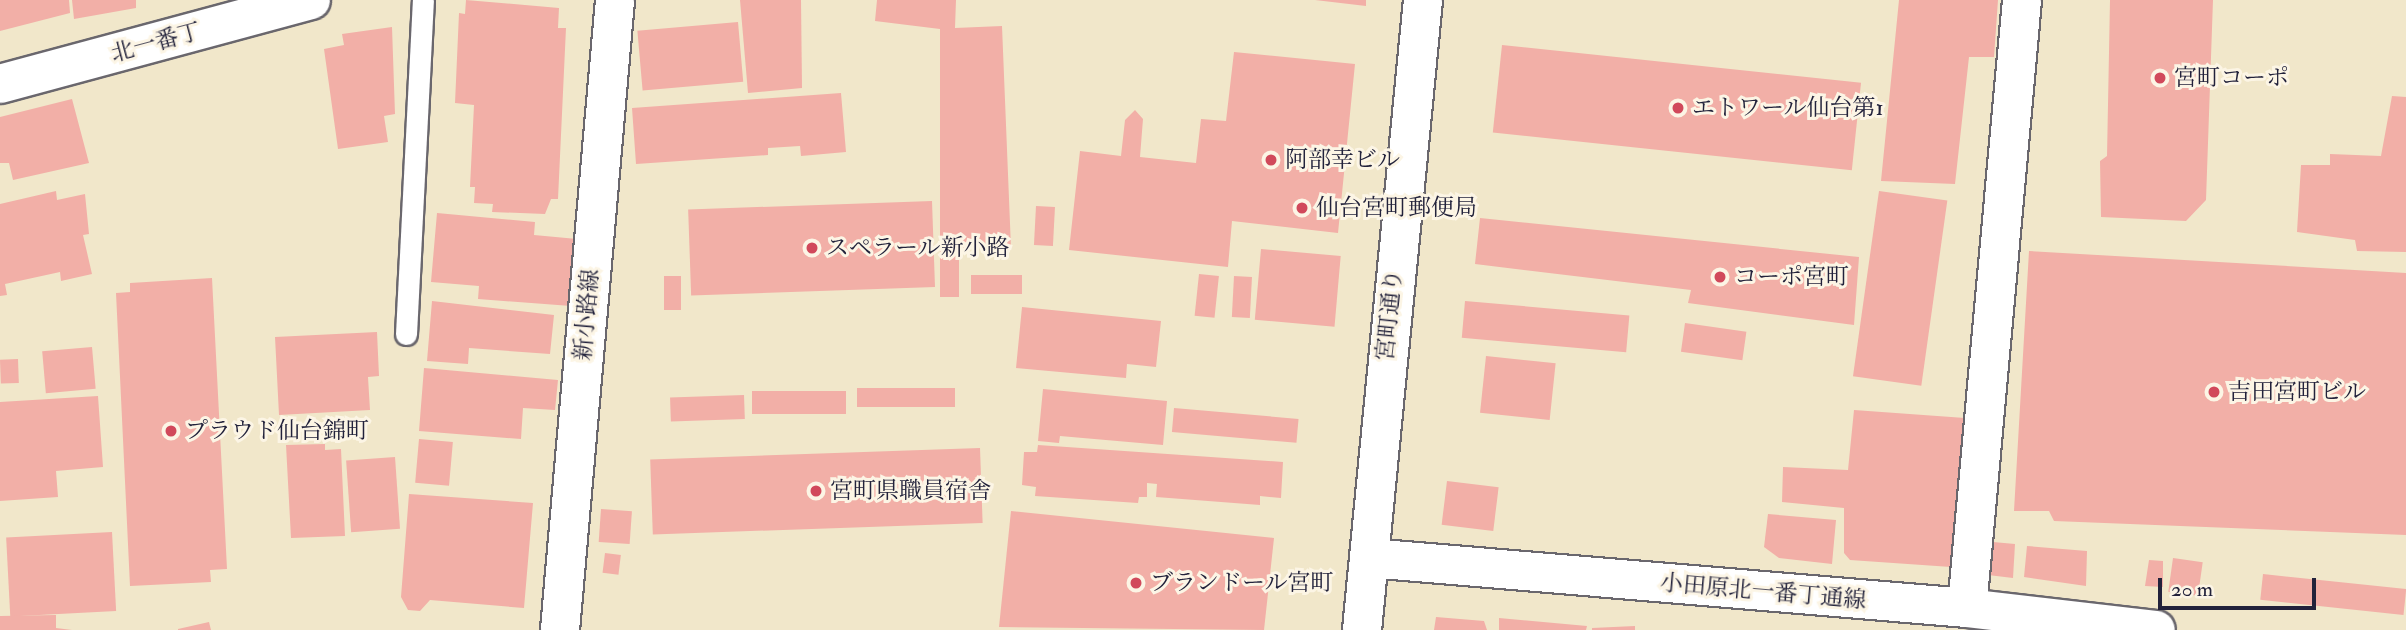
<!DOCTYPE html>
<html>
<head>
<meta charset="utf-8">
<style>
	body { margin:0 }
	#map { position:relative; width:2406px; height:630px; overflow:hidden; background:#f1e7ca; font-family:"IM FELL Double Pica","Noto Serif JP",serif }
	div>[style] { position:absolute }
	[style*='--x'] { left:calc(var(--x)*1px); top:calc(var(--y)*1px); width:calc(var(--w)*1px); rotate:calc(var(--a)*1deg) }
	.building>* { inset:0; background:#f2afa7; transform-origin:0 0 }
	.roads { filter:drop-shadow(2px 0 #6a676d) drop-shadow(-2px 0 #6a676d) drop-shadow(0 2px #6a676d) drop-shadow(0 -2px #6a676d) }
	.service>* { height:21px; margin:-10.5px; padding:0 10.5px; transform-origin:10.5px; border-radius:10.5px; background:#fff }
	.minor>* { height:38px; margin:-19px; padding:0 19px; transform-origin:19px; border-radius:19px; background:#fff }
	.tertiary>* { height:38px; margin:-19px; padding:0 19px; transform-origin:19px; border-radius:19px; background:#fff }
	.dots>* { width:19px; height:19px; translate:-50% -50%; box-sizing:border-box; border:4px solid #fcf5e5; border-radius:50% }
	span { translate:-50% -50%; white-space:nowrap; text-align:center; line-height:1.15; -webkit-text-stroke:6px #fcf5e5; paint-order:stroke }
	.street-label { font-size:23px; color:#22223b }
	.poi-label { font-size:23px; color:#22223b }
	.left { translate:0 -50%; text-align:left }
	.scale { position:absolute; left:2158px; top:578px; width:158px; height:32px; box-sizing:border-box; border:4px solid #22223b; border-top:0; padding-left:9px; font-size:21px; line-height:24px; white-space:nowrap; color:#22223b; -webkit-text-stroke:5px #fcf5e5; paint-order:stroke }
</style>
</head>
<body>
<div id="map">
	<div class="building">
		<i style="clip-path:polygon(0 0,69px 0,70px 13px,0 31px)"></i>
		<i style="clip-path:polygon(72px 0,136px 0,136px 8px,74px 19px)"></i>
		<i style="clip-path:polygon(466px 0,559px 8px,558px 28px,566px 28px,558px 199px,551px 199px,545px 214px,492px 212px,493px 204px,474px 203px,475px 187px,470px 187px,474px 105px,455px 103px,459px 13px,465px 14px)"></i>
		<i style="clip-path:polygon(740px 0,801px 0,802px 88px,748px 93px)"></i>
		<i style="clip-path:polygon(877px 0,956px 0,955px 28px,1002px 26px,1011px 248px,962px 248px,962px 240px,940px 240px,940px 29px,875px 21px)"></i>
		<i style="clip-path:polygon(1315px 0,1366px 0,1366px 6px)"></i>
		<i style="clip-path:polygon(1899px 0,1998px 0,1994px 57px,1969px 57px,1955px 184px,1881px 181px)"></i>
		<i style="clip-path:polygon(2110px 0,2213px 0,2206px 200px,2186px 221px,2101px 217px,2100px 161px,2107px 156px)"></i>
		<i style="left:738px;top:22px;width:60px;height:101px;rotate:85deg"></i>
		<i style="clip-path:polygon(392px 27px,395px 114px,384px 116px,388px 142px,338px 149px,324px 49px,344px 45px,342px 34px)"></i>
		<i style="left:1502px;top:45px;width:361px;height:88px;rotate:6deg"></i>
		<i style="clip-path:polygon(1234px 52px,1355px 64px,1338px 233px,1232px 221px,1228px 267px,1069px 250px,1080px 151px,1121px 156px,1125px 120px,1135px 110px,1143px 119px,1140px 157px,1196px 163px,1201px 119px,1226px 121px)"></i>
		<i style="clip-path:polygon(841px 93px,846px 152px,801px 156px,800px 146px,768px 148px,768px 155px,636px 164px,632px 108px)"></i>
		<i style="clip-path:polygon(2392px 96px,2406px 97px,2406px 252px,2357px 251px,2355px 240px,2297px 232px,2301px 165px,2330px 165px,2330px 154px,2381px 156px)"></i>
		<i style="clip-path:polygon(72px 99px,89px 163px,13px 180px,9px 163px,0 163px,0 117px)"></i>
		<i style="clip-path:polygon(56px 191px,57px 200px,85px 194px,89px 234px,83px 235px,92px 274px,61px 281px,60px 272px,5px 284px,7px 295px,0 296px,0 204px)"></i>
		<i style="left:1879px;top:191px;width:69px;height:187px;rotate:8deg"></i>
		<i style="left:932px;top:201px;width:86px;height:244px;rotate:88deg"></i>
		<i style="left:1036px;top:206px;width:19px;height:39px;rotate:3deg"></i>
		<i style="clip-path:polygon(437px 213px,535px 222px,534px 235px,577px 239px,571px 306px,478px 299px,479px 286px,431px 282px)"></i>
		<i style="clip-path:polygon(1480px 218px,1859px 257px,1854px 325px,1688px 303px,1691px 290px,1475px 264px)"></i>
		<i style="left:1261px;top:249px;width:80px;height:71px;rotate:5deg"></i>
		<i style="left:940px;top:250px;width:19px;height:47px"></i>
		<i style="clip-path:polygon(2029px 251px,2406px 273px,2406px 535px,2054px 521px,2049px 511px,2014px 511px)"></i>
		<i style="left:1199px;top:274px;width:20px;height:42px;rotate:6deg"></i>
		<i style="left:1022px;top:275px;width:19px;height:51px;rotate:90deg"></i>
		<i style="left:664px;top:276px;width:17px;height:34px"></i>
		<i style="left:1234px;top:276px;width:18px;height:41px;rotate:3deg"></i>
		<i style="clip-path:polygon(212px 278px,227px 569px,210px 570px,211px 582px,130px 586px,116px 293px,130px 292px,130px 283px)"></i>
		<i style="clip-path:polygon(432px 301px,554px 315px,550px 354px,469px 348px,468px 364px,427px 361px)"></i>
		<i style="left:1465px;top:301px;width:165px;height:37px;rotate:5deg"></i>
		<i style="clip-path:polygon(1022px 307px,1161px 321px,1156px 367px,1127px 364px,1126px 378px,1016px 368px)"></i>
		<i style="left:1685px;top:323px;width:62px;height:29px;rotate:8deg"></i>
		<i style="clip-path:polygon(377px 332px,379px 376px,368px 377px,370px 410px,279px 415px,275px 337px)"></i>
		<i style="left:92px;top:347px;width:42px;height:50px;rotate:85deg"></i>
		<i style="left:1486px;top:356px;width:70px;height:57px;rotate:6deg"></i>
		<i style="left:18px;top:359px;width:24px;height:18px;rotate:88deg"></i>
		<i style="clip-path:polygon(424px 368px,558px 380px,555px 410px,523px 408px,521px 439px,419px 431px)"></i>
		<i style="left:955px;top:388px;width:19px;height:98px;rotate:90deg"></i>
		<i style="clip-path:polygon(1043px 389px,1167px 401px,1163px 445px,1060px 436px,1059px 443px,1038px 441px)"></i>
		<i style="left:846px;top:391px;width:23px;height:94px;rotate:90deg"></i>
		<i style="left:744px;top:395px;width:24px;height:74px;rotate:88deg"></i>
		<i style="clip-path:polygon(98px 396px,103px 467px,56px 471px,58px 497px,0 501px,0 402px)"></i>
		<i style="left:1174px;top:408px;width:125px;height:24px;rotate:5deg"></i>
		<i style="clip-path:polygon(1854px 410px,1965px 418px,1951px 567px,1850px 560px,1844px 553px,1844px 508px,1782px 502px,1783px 467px,1848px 470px)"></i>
		<i style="left:419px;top:439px;width:34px;height:44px;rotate:5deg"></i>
		<i style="clip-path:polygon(325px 444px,325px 450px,341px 449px,345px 536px,291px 538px,286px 445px)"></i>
		<i style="clip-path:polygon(1038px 445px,1283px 462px,1281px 498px,1260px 496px,1260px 505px,1156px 497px,1157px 484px,1147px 483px,1147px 497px,1139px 497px,1138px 503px,1035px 496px,1036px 487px,1022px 485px,1024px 452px,1037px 452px)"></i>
		<i style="left:980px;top:448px;width:75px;height:330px;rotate:88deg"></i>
		<i style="left:395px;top:457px;width:72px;height:49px;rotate:86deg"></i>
		<i style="left:1447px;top:481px;width:52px;height:44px;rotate:7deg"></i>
		<i style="clip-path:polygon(409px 494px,533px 503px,524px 608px,430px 600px,420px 611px,408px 610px,401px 597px)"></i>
		<i style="left:601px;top:509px;width:31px;height:33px;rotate:4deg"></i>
		<i style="clip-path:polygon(1011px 511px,1274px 538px,1264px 630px,999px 627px)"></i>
		<i style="clip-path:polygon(1768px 514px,1836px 520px,1832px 564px,1779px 558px,1764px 547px)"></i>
		<i style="left:112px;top:532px;width:79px;height:106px;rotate:87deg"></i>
		<i style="clip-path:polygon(1993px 542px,2015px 544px,2013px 578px,1988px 575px)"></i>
		<i style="clip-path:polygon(2027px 546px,2087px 551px,2086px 586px,2024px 577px)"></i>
		<i style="left:605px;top:553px;width:16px;height:20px;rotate:7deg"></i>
		<i style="left:2173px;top:558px;width:30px;height:34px;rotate:8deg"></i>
		<i style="clip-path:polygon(2149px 560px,2163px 561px,2163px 587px,2145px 586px)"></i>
		<i style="left:2263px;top:574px;width:144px;height:26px;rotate:6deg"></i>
		<i style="clip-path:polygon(56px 615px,56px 628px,72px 630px,0 630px,0 616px)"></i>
		<i style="clip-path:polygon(1436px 617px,1484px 621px,1487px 630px,1434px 630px)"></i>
		<i style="clip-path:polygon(1499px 618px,1587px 626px,1586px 630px,1499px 630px)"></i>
		<i style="clip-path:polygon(209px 622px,211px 630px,178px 630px,178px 629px)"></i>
		<i style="clip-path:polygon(1635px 626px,1635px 630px,1592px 630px,1592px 628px)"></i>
	</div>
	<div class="roads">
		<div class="service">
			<i style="--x:406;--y:334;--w:334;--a:-87.1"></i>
		</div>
		<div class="minor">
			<i style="--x:0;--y:84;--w:322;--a:-15.1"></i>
			<i style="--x:1967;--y:608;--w:610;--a:-84.83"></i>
			<i style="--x:560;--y:630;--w:632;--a:-85.01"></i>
		</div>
		<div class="tertiary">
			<i style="--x:1369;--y:558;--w:600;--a:4.78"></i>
			<i style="--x:1967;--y:608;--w:190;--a:6.6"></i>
			<i style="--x:1362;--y:630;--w:633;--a:-84.47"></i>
		</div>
	</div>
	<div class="dots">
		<i style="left:2160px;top:78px;background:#d1495b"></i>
		<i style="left:1678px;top:108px;background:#d1495b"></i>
		<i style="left:1271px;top:160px;background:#d1495b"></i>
		<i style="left:1302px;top:208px;background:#d1495b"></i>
		<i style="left:812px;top:248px;background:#d1495b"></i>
		<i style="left:1720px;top:277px;background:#d1495b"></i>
		<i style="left:2214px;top:392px;background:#d1495b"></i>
		<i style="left:171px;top:431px;background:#d1495b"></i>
		<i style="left:816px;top:491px;background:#d1495b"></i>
		<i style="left:1136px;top:583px;background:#d1495b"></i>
	</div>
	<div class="street-label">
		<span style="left:156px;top:43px;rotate:-15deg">北一番丁</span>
		<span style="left:587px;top:315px;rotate:-85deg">新小路線</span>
		<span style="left:1390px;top:315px;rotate:-84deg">宮町通り</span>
		<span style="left:1763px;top:592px;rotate:5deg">小田原北一番丁通線</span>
	</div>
	<div class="poi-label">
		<span class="left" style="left:2174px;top:78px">宮町コーポ</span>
		<span class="left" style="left:1692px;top:108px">エトワール仙台第1</span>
		<span class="left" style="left:1285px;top:160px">阿部幸ビル</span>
		<span class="left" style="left:1316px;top:208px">仙台宮町郵便局</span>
		<span class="left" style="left:826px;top:248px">スペラール新小路</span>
		<span class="left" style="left:1734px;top:277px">コーポ宮町</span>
		<span class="left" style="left:2228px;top:392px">吉田宮町ビル</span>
		<span class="left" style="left:185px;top:431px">プラウド仙台錦町</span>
		<span class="left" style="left:830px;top:491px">宮町県職員宿舎</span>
		<span class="left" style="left:1150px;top:583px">ブランドール宮町</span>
	</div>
	<div class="scale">20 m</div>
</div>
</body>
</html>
